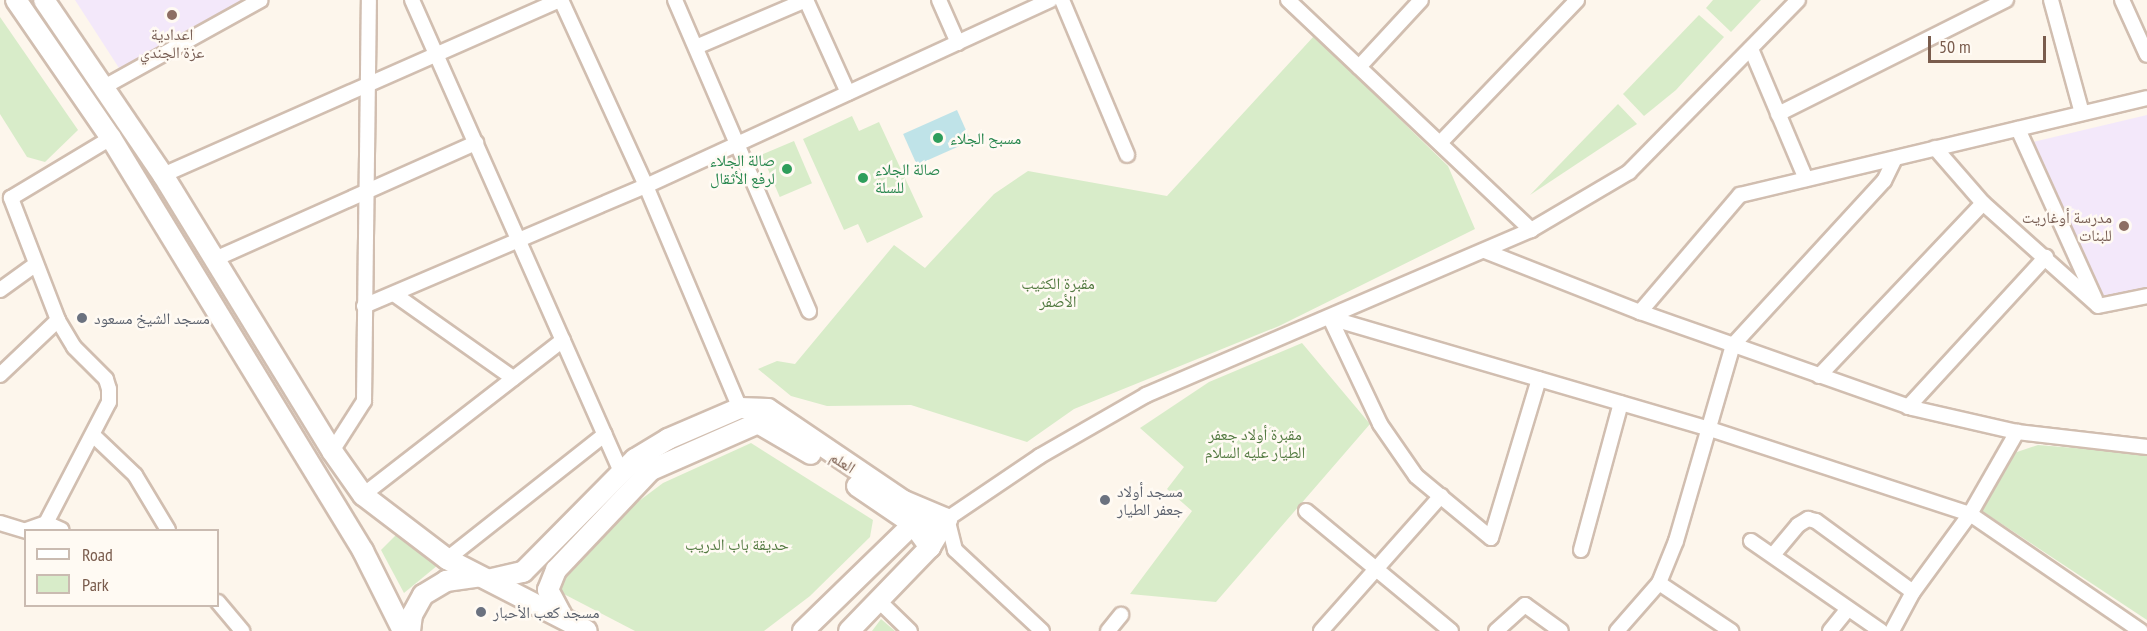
<!DOCTYPE html>
<html>
<head>
<meta charset="utf-8">
<style>
	body { margin:0 }
	#map { position:relative; width:2147px; height:631px; overflow:hidden; background:#fdf6ec; font-family:"PT Sans Narrow","Noto Naskh Arabic",sans-serif }
	div>[style] { position:absolute }
	[style*='--x'] { left:calc(var(--x)*1px); top:calc(var(--y)*1px); width:calc(var(--w)*1px); rotate:calc(var(--a)*1deg) }
	.education>* { inset:0; background:#f3e8fa }
	.green>* { inset:0; background:#d8ecc9; transform-origin:0 0 }
	.water>* { inset:0; background:#bfe3e8; transform-origin:0 0 }
	.roads { filter:drop-shadow(2px 0 #d1beb0) drop-shadow(-2px 0 #d1beb0) drop-shadow(0 2px #d1beb0) drop-shadow(0 -2px #d1beb0) }
	.street>* { height:14px; margin:-7px; padding:0 7px; transform-origin:7px; border-radius:7px; background:#fff }
	.secondary>* { height:20px; margin:-10px; padding:0 10px; transform-origin:10px; border-radius:10px; background:#fff }
	.dots>* { width:16px; height:16px; translate:-50% -50%; box-sizing:border-box; border:3px solid #fffaf3; border-radius:50% }
	span { translate:-50% -50%; white-space:nowrap; text-align:center; line-height:1.15; -webkit-text-stroke:5px #fffaf3; paint-order:stroke }
	.education-label { font-size:16px; color:#785e54 }
	.right { translate:-100% -50%; text-align:right }
	.leisure-label { font-size:16px; color:#27864d }
	.left { translate:0 -50%; text-align:left }
	.park-label { font-size:16px; color:#537a41 }
	.worship-label { font-size:16px; color:#5b616d }
	.street-label { font-size:16px; color:#7a5c4d }
	.legend { position:absolute; left:24px; top:529px; width:195px; height:78px; box-sizing:border-box; background:#fffaf3; border:2px solid #cabbb1; margin:0; padding:8px 10px; list-style:none; font-size:18px; color:#7a5c4d }
	.legend li { display:flex; align-items:center; gap:12px; height:30px }
	.legend b { width:30px; border:2px solid #cabbb1 }
	.scale { position:absolute; left:1928px; top:36px; width:118px; height:27px; box-sizing:border-box; border:3px solid #7a5c4d; border-top:0; padding-left:8px; font-size:18px; line-height:21px; white-space:nowrap; color:#7a5c4d; -webkit-text-stroke:4px #fffaf3; paint-order:stroke }
</style>
</head>
<body>
<div id="map">
	<div class="education">
		<i style="clip-path:polygon(75px 0,242px 0,119px 68px)"></i>
		<i style="clip-path:polygon(2147px 115px,2147px 287px,2103px 298px,2033px 142px)"></i>
	</div>
	<div class="green">
		<i style="clip-path:polygon(1713px 0,1761px 0,1731px 32px,1706px 8px)"></i>
		<i style="clip-path:polygon(1699px 15px,1724px 37px,1676px 90px,1644px 116px,1623px 94px)"></i>
		<i style="clip-path:polygon(0 17px,78px 130px,45px 162px,27px 157px,0 114px)"></i>
		<i style="clip-path:polygon(1314px 36px,1448px 166px,1475px 229px,1279px 326px,1074px 409px,1027px 442px,911px 405px,827px 406px,791px 396px,758px 369px,777px 361px,795px 364px,894px 245px,925px 268px,994px 194px,1028px 171px,1167px 196px)"></i>
		<i style="clip-path:polygon(1618px 104px,1637px 124px,1530px 195px)"></i>
		<i style="clip-path:polygon(852px 116px,859px 131px,879px 122px,923px 217px,867px 243px,858px 224px,844px 230px,803px 139px)"></i>
		<i style="left:794px;top:141px;width:46px;height:35px;rotate:67deg"></i>
		<i style="clip-path:polygon(1302px 343px,1370px 424px,1216px 602px,1130px 594px,1192px 511px,1167px 489px,1184px 467px,1140px 428px,1209px 382px)"></i>
		<i style="clip-path:polygon(751px 443px,873px 520px,870px 537px,810px 596px,764px 631px,635px 631px,560px 592px,560px 579px,635px 504px,663px 483px)"></i>
		<i style="clip-path:polygon(2038px 445px,2147px 454px,2147px 620px,1982px 511px,2014px 453px)"></i>
		<i style="clip-path:polygon(398px 533px,438px 565px,404px 593px,381px 550px)"></i>
		<i style="clip-path:polygon(881px 619px,895px 631px,872px 631px)"></i>
	</div>
	<div class="water">
		<i style="left:957px;top:110px;width:34px;height:59px;rotate:66deg"></i>
	</div>
	<div class="roads">
		<div class="street">
			<i style="--x:412;--y:0;--w:518;--a:66.1"></i>
			<i style="--x:561;--y:0;--w:205;--a:65.4"></i>
			<i style="--x:646;--y:186;--w:241;--a:67.1"></i>
			<i style="--x:675;--y:0;--w:339;--a:66.7"></i>
			<i style="--x:806;--y:0;--w:102;--a:65.7"></i>
			<i style="--x:939;--y:0;--w:47;--a:66.2"></i>
			<i style="--x:1062;--y:0;--w:168;--a:67.2"></i>
			<i style="--x:1288;--y:0;--w:335;--a:43.4"></i>
			<i style="--x:2051;--y:0;--w:117;--a:74.7"></i>
			<i style="--x:2122;--y:0;--w:60;--a:65.6"></i>
			<i style="--x:696;--y:47;--w:120;--a:-23.1"></i>
			<i style="--x:1751;--y:49;--w:141;--a:67.1"></i>
			<i style="--x:1359;--y:67;--w:91;--a:-47.2"></i>
			<i style="--x:104;--y:87;--w:179;--a:-29"></i>
			<i style="--x:1778;--y:114;--w:255;--a:-26.6"></i>
			<i style="--x:2018;--y:129;--w:187;--a:65.6"></i>
			<i style="--x:1440;--y:143;--w:198;--a:-46.2"></i>
			<i style="--x:1935;--y:148;--w:73;--a:48.9"></i>
			<i style="--x:1983;--y:203;--w:154;--a:41.8"></i>
			<i style="--x:2098;--y:306;--w:50;--a:-11.5"></i>
			<i style="--x:163;--y:175;--w:434;--a:-23.8"></i>
			<i style="--x:1485;--y:251;--w:167;--a:21.5"></i>
			<i style="--x:1640;--y:312;--w:288;--a:19.4"></i>
			<i style="--x:1912;--y:408;--w:108;--a:12.9"></i>
			<i style="--x:2017;--y:432;--w:131;--a:6.6"></i>
			<i style="--x:215;--y:259;--w:286;--a:-24"></i>
			<i style="--x:0;--y:290;--w:44;--a:-35.8"></i>
			<i style="--x:394;--y:294;--w:146;--a:35.2"></i>
			<i style="--x:364;--y:306;--w:306;--a:-23.1"></i>
			<i style="--x:646;--y:186;--w:445;--a:-24.7"></i>
			<i style="--x:1640;--y:312;--w:154;--a:-49.5"></i>
			<i style="--x:1740;--y:195;--w:418;--a:-13.4"></i>
			<i style="--x:1330;--y:318;--w:396;--a:16.3"></i>
			<i style="--x:1710;--y:429;--w:274;--a:18.1"></i>
			<i style="--x:1970;--y:514;--w:207;--a:34.4"></i>
			<i style="--x:1330;--y:318;--w:117;--a:64.7"></i>
			<i style="--x:1380;--y:424;--w:63;--a:55.3"></i>
			<i style="--x:1416;--y:476;--w:97;--a:39.6"></i>
			<i style="--x:1491;--y:538;--w:166;--a:-73.2"></i>
			<i style="--x:0;--y:375;--w:80;--a:-43.5"></i>
			<i style="--x:1819;--y:376;--w:238;--a:-46.5"></i>
			<i style="--x:1908;--y:407;--w:204;--a:-47.4"></i>
			<i style="--x:93;--y:435;--w:58;--a:43.6"></i>
			<i style="--x:135;--y:475;--w:64;--a:59"></i>
			<i style="--x:332;--y:451;--w:59;--a:-57.4"></i>
			<i style="--x:364;--y:401;--w:401;--a:-89.3"></i>
			<i style="--x:363;--y:495;--w:253;--a:-37.8"></i>
			<i style="--x:1306;--y:511;--w:188;--a:39.6"></i>
			<i style="--x:0;--y:523;--w:27;--a:17"></i>
			<i style="--x:46;--y:523;--w:17;--a:24"></i>
			<i style="--x:26;--y:530;--w:21;--a:-19"></i>
			<i style="--x:46;--y:523;--w:136;--a:-62.5"></i>
			<i style="--x:109;--y:402;--w:13;--a:-90"></i>
			<i style="--x:109;--y:389;--w:10;--a:-107"></i>
			<i style="--x:106;--y:379;--w:45;--a:-135"></i>
			<i style="--x:74;--y:347;--w:31;--a:-121"></i>
			<i style="--x:58;--y:320;--w:131;--a:-111.1"></i>
			<i style="--x:11;--y:198;--w:117;--a:-31"></i>
			<i style="--x:1751;--y:541;--w:158;--a:34.7"></i>
			<i style="--x:1581;--y:550;--w:152;--a:-74.8"></i>
			<i style="--x:1773;--y:555;--w:39;--a:-50"></i>
			<i style="--x:1798;--y:525;--w:12;--a:-31"></i>
			<i style="--x:1808;--y:519;--w:8;--a:14"></i>
			<i style="--x:1816;--y:521;--w:120;--a:36.2"></i>
			<i style="--x:447;--y:559;--w:201;--a:-38.3"></i>
			<i style="--x:1659;--y:583;--w:87;--a:33.7"></i>
			<i style="--x:879;--y:601;--w:43;--a:44.1"></i>
			<i style="--x:218;--y:602;--w:38;--a:50"></i>
			<i style="--x:1042;--y:631;--w:119;--a:-137"></i>
			<i style="--x:955;--y:550;--w:32;--a:-104"></i>
			<i style="--x:947;--y:519;--w:112;--a:-34.1"></i>
			<i style="--x:1040;--y:456;--w:122;--a:-29.9"></i>
			<i style="--x:1146;--y:395;--w:419;--a:-23.2"></i>
			<i style="--x:1531;--y:230;--w:114;--a:-30.6"></i>
			<i style="--x:1629;--y:172;--w:241;--a:-45.5"></i>
			<i style="--x:1108;--y:631;--w:21;--a:-51"></i>
			<i style="--x:1321;--y:631;--w:181;--a:-48.4"></i>
			<i style="--x:1496;--y:631;--w:39;--a:-42"></i>
			<i style="--x:1525;--y:605;--w:44;--a:35.8"></i>
			<i style="--x:1617;--y:631;--w:64;--a:-48.8"></i>
			<i style="--x:1659;--y:583;--w:45;--a:-68"></i>
			<i style="--x:1676;--y:541;--w:204;--a:-73.8"></i>
			<i style="--x:1733;--y:345;--w:223;--a:-47.4"></i>
			<i style="--x:1884;--y:181;--w:25;--a:-64"></i>
			<i style="--x:1830;--y:631;--w:27;--a:-51"></i>
			<i style="--x:1892;--y:631;--w:44;--a:-61.7"></i>
			<i style="--x:1913;--y:592;--w:97;--a:-53.8"></i>
			<i style="--x:1970;--y:514;--w:95;--a:-60.2"></i>
		</div>
		<div class="secondary">
			<i style="--x:16;--y:0;--w:168;--a:55.5"></i>
			<i style="--x:111;--y:138;--w:484;--a:58.6"></i>
			<i style="--x:363;--y:551;--w:89;--a:63.4"></i>
			<i style="--x:44;--y:0;--w:212;--a:55.8"></i>
			<i style="--x:163;--y:175;--w:324;--a:58.5"></i>
			<i style="--x:332;--y:451;--w:54;--a:54.8"></i>
			<i style="--x:363;--y:495;--w:106;--a:37.3"></i>
			<i style="--x:447;--y:559;--w:157;--a:27.2"></i>
			<i style="--x:857;--y:486;--w:68;--a:34.2"></i>
			<i style="--x:913;--y:524;--w:29;--a:54"></i>
			<i style="--x:492;--y:579;--w:32;--a:-13"></i>
			<i style="--x:523;--y:572;--w:159;--a:-45.3"></i>
			<i style="--x:635;--y:459;--w:39;--a:-31"></i>
			<i style="--x:668;--y:439;--w:78;--a:-23.3"></i>
			<i style="--x:740;--y:408;--w:28;--a:2"></i>
			<i style="--x:768;--y:409;--w:164;--a:34.1"></i>
			<i style="--x:904;--y:501;--w:47;--a:22.7"></i>
			<i style="--x:563;--y:618;--w:32;--a:-118"></i>
			<i style="--x:548;--y:590;--w:22;--a:-68"></i>
			<i style="--x:556;--y:570;--w:138;--a:-46.5"></i>
			<i style="--x:651;--y:470;--w:117;--a:-23.7"></i>
			<i style="--x:758;--y:423;--w:61;--a:30.3"></i>
			<i style="--x:410;--y:631;--w:16;--a:-83"></i>
			<i style="--x:412;--y:615;--w:23;--a:-61"></i>
			<i style="--x:423;--y:595;--w:27;--a:-31"></i>
			<i style="--x:446;--y:581;--w:34;--a:-8"></i>
			<i style="--x:803;--y:631;--w:153;--a:-44.2"></i>
			<i style="--x:913;--y:524;--w:13;--a:-9"></i>
			<i style="--x:849;--y:631;--w:117;--a:-46"></i>
			<i style="--x:930;--y:547;--w:33;--a:-59"></i>
		</div>
	</div>
	<div class="dots">
		<i style="left:172px;top:15px;background:#8d6e63"></i>
		<i style="left:938px;top:138px;background:#2e9e5b"></i>
		<i style="left:787px;top:169px;background:#2e9e5b"></i>
		<i style="left:863px;top:178px;background:#2e9e5b"></i>
		<i style="left:2124px;top:226px;background:#8d6e63"></i>
		<i style="left:82px;top:318px;background:#6b7280"></i>
		<i style="left:1105px;top:500px;background:#6b7280"></i>
		<i style="left:481px;top:612px;background:#6b7280"></i>
	</div>
	<div class="education-label">
		<span style="left:172px;top:43px">اعدادية<br>عزة الجندي</span>
		<span class="right" style="left:2112px;top:226px">مدرسة أوغاريت<br>للبنات</span>
	</div>
	<div class="leisure-label">
		<span class="left" style="left:950px;top:138px">مسبح الجلاء</span>
		<span class="right" style="left:775px;top:169px">صالة الجلاء<br>لرفع الأثقال</span>
		<span class="left" style="left:875px;top:178px">صالة الجلاء<br>للسلة</span>
	</div>
	<div class="park-label">
		<span style="left:1058px;top:292px">مقبرة الكثيب<br>الأصفر</span>
		<span style="left:1255px;top:443px">مقبرة أولاد جعفر<br>الطيار عليه السلام</span>
		<span style="left:737px;top:544px">حديقة باب الدريب</span>
	</div>
	<div class="worship-label">
		<span class="left" style="left:94px;top:318px">مسجد الشيخ مسعود</span>
		<span class="left" style="left:1117px;top:500px">مسجد أولاد<br>جعفر الطيار</span>
		<span class="left" style="left:493px;top:612px">مسجد كعب الأحبار</span>
	</div>
	<div class="street-label">
		<span style="left:843px;top:462px;rotate:33deg">العلم</span>
	</div>
	<ul class="legend">
	<li><b style="height:8px;background:#fff"></b>Road</li>
	<li><b style="height:16px;background:#d8ecc9"></b>Park</li>
	</ul>
	<div class="scale">50 m</div>
</div>
</body>
</html>
